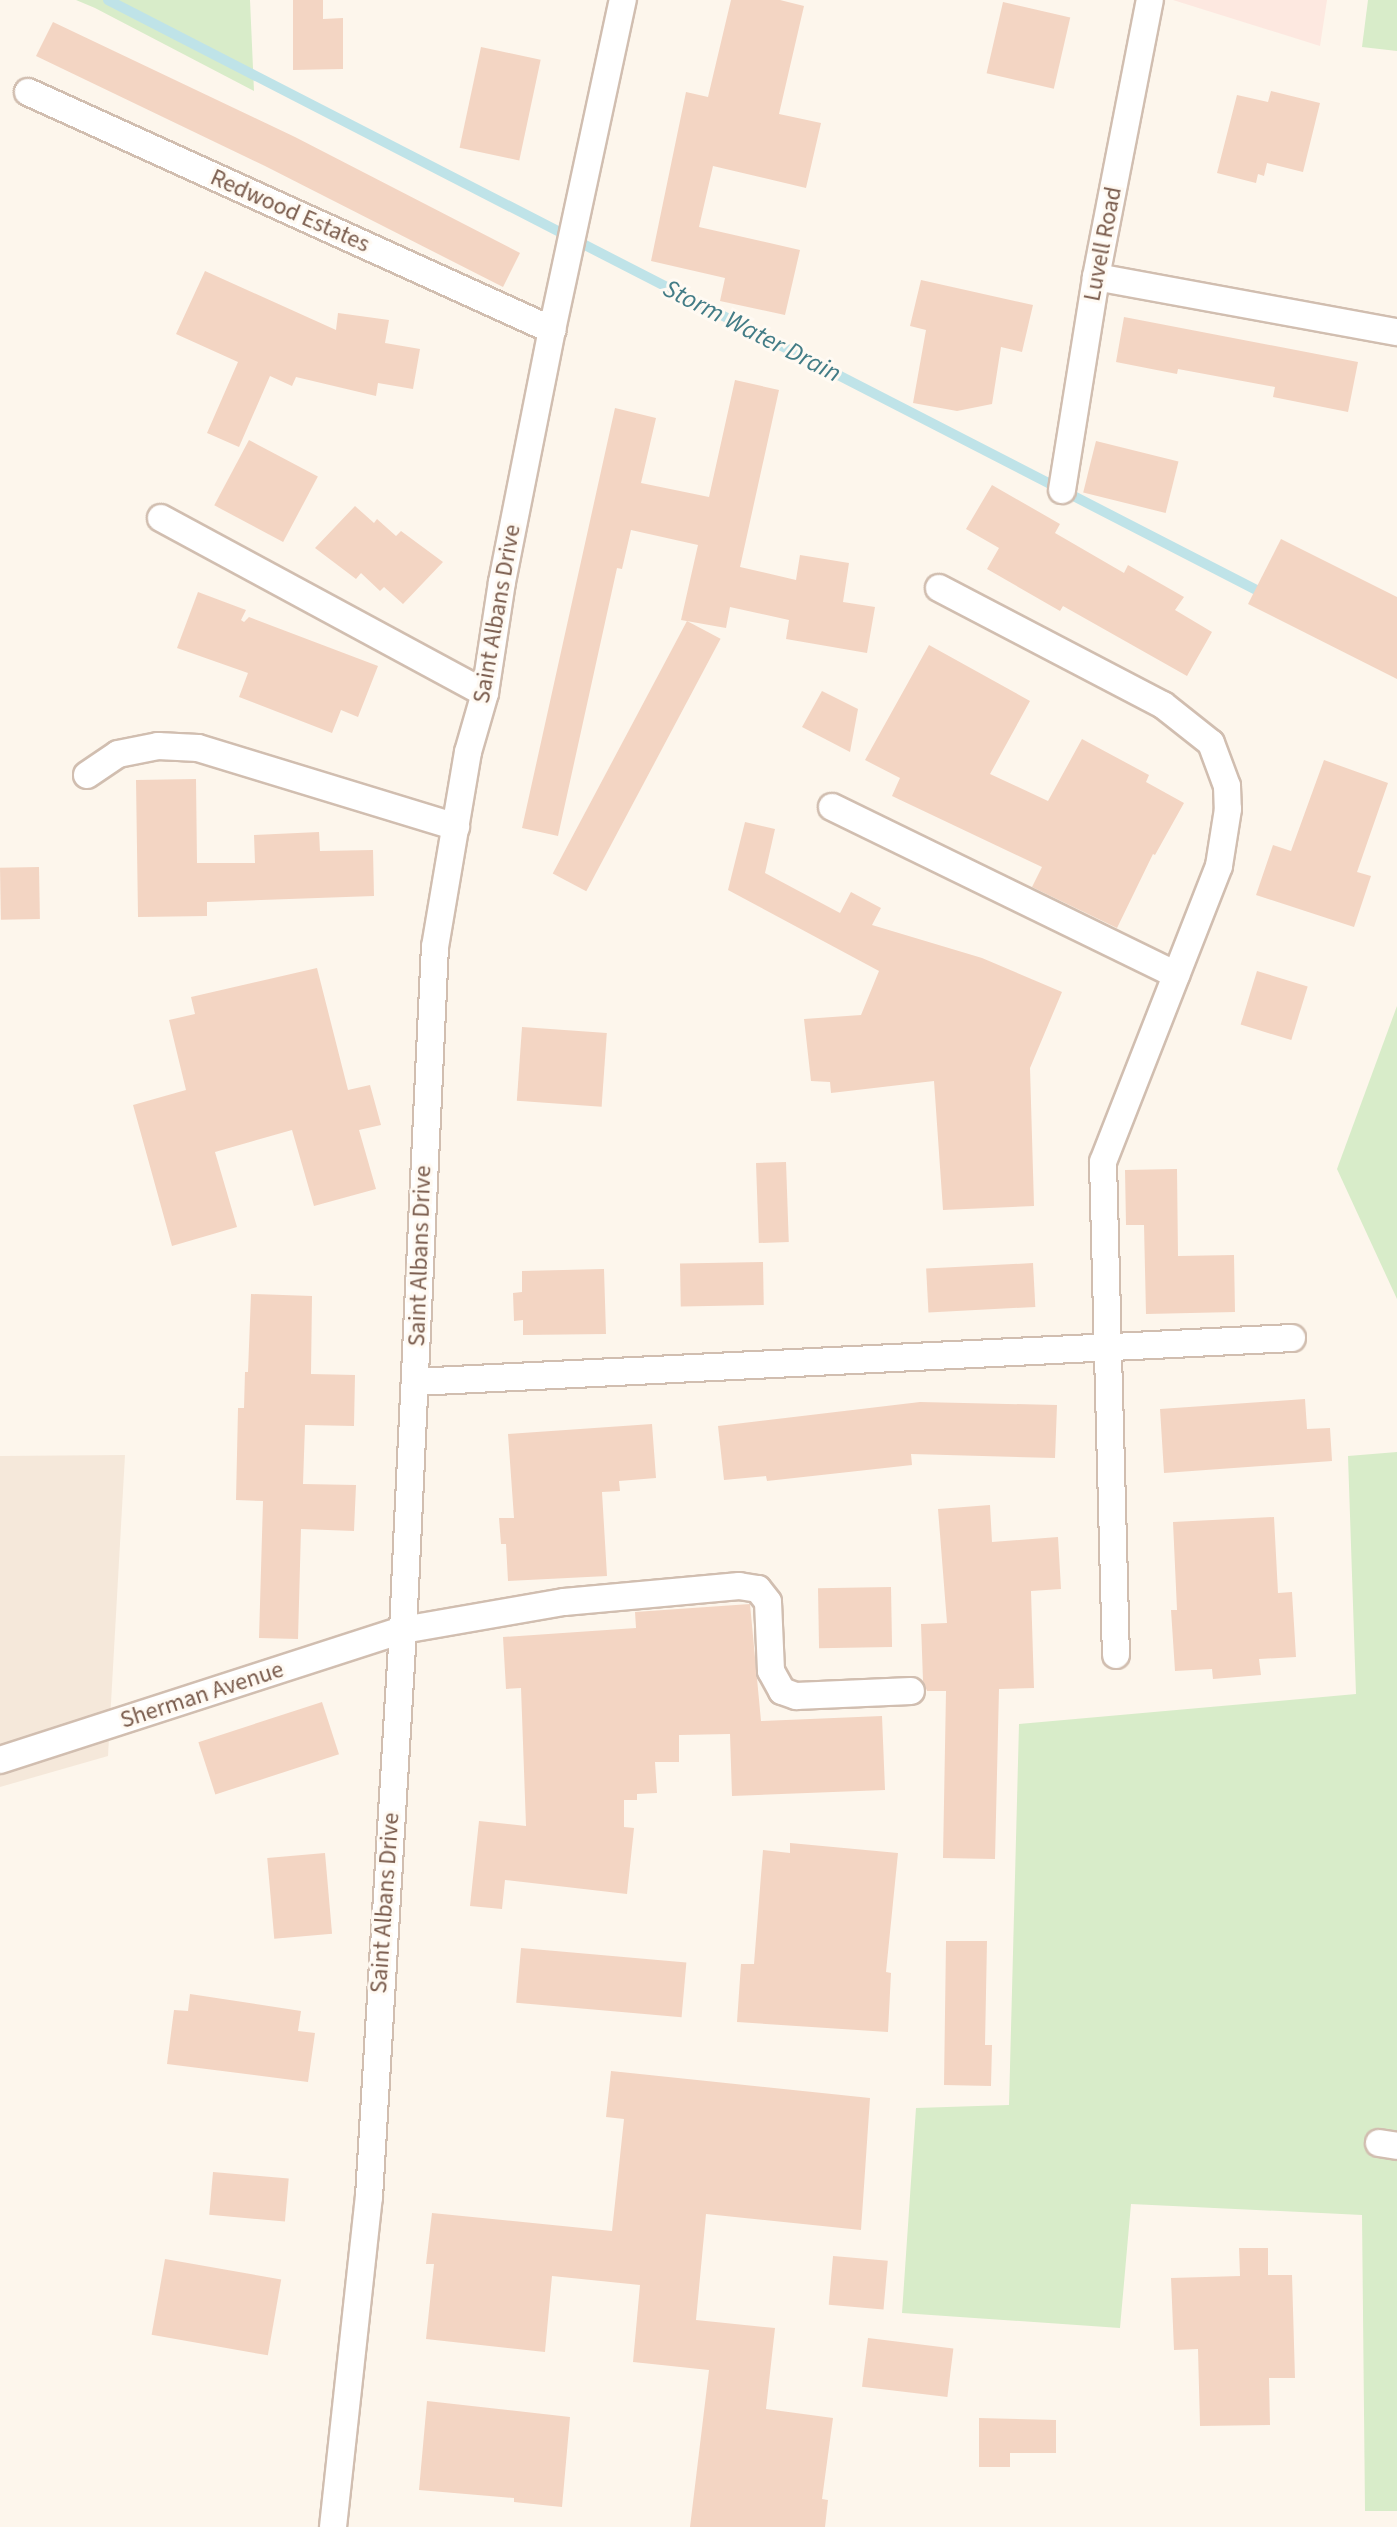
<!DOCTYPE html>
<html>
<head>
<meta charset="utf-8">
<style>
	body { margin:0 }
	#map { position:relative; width:1397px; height:2527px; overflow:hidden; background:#fdf6ec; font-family:"Source Sans 3",sans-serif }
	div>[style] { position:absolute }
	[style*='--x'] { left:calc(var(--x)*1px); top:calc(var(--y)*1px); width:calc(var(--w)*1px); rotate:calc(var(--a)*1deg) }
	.residential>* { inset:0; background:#f5e8da }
	.commercial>* { inset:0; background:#fde8e0 }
	.green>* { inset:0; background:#d8ecc9 }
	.stream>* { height:10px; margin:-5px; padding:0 5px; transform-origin:5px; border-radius:5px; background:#bfe3e8 }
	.building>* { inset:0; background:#f3d5c3; transform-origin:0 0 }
	.roads { filter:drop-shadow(2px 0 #d1beb0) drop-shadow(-2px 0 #d1beb0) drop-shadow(0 2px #d1beb0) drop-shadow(0 -2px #d1beb0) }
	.street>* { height:26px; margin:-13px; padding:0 13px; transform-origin:13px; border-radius:13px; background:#fff }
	span { translate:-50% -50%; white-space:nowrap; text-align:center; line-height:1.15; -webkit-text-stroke:6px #fffaf3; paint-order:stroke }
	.street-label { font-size:24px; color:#7a5c4d }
	.water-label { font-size:26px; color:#437c86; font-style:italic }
</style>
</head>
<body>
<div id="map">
	<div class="residential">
		<i style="clip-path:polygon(125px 1455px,108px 1756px,0 1787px,0 1456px)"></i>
	</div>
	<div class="commercial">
		<i style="clip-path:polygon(1173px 0,1327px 0,1320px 46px)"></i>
	</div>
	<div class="green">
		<i style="clip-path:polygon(76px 0,250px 0,254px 91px,95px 8px)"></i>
		<i style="clip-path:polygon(1368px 0,1397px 0,1397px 51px,1362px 47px)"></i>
		<i style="clip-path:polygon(1397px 1006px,1397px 1299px,1337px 1169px)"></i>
		<i style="clip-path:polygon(1397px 1452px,1397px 2511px,1365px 2511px,1362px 2215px,1131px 2204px,1120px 2328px,902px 2313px,916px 2108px,1009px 2105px,1019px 1724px,1356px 1694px,1348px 1456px)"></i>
	</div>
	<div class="stream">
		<i style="--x:108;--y:0;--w:1302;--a:27.19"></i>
	</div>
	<div class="building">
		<i style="clip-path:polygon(293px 0,323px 0,323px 19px,343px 18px,343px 69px,293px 70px)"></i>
		<i style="clip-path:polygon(731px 0,780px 0,804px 6px,779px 114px,821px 123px,806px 188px,713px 166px,699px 227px,800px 250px,785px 315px,720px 301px,725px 278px,651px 261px,686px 92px,708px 97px)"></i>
		<i style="left:1003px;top:2px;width:69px;height:73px;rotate:13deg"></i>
		<i style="clip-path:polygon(53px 22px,295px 137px,520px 253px,503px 287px,265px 166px,36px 56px)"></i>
		<i style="left:481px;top:47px;width:61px;height:103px;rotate:12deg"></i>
		<i style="clip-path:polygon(1271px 91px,1320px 103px,1303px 172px,1267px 163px,1264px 176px,1258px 174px,1256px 183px,1217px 173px,1237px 95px,1268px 102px)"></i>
		<i style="clip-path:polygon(205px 271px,336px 330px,338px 313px,389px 320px,385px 343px,420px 349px,413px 389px,378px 383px,376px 396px,296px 377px,292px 386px,270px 376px,239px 447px,207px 433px,238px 362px,176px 334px)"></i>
		<i style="clip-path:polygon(921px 280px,1033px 305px,1022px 352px,1001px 347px,992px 404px,957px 411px,913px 403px,926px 330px,910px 326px)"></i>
		<i style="clip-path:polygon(1124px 317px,1358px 362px,1348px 412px,1273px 397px,1275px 387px,1178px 369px,1177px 374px,1116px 362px)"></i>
		<i style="clip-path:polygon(735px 380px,779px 390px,740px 567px,796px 580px,800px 555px,849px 563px,843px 602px,875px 607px,867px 653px,786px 639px,789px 620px,730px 607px,726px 628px,681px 620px,698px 545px,631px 530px,622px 569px,617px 568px,558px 836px,522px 828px,615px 408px,656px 418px,641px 483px,709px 497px)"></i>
		<i style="left:249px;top:440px;width:78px;height:74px;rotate:28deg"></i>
		<i style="left:1096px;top:441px;width:85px;height:53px;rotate:14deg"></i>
		<i style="clip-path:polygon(992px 485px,1060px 524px,1055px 533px,1124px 573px,1128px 565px,1184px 597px,1175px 610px,1212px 632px,1187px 676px,1063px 606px,1060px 611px,987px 569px,999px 548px,966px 529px)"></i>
		<i style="clip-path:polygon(355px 506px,374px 523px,377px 519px,396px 536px,401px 531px,443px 562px,403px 604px,384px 587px,380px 591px,361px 573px,356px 579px,315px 548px)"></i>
		<i style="clip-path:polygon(1281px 539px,1397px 597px,1397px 679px,1248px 604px)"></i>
		<i style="clip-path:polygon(198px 592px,246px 610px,241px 620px,244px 622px,249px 617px,378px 666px,358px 717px,341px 710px,332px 733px,239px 697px,248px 673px,177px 648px)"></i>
		<i style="left:687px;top:621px;width:38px;height:286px;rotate:28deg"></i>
		<i style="clip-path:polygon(929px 645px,1030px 701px,990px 774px,1048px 801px,1082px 739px,1149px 775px,1146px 782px,1184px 803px,1155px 855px,1153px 854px,1117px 928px,1032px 887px,1042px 867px,892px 796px,900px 778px,865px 760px)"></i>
		<i style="clip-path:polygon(822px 691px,858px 709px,850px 752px,802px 727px)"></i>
		<i style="clip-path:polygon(1324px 760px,1388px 783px,1357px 872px,1371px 876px,1354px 927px,1256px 895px,1273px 845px,1291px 851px)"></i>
		<i style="clip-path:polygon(196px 779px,197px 863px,255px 863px,254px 835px,319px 832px,320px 851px,373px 850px,374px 896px,207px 902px,207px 916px,138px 917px,136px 780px)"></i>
		<i style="clip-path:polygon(745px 822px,775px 829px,765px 873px,840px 913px,851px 892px,881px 908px,872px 925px,982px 958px,1062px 992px,1030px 1068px,1034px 1206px,943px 1210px,934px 1081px,831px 1093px,830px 1082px,811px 1081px,804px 1019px,861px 1015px,879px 971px,728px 890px)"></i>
		<i style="left:39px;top:867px;width:52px;height:39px;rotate:89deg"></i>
		<i style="clip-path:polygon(317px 968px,348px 1090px,370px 1085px,381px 1125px,359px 1130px,376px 1189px,314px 1206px,292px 1130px,215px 1152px,237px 1227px,172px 1246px,133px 1105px,186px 1090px,169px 1020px,195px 1014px,191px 997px)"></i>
		<i style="left:1257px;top:971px;width:53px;height:56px;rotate:17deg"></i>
		<i style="left:522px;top:1027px;width:85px;height:74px;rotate:4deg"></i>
		<i style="left:786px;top:1162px;width:80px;height:30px;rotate:88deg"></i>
		<i style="clip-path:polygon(1177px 1169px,1178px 1256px,1234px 1255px,1235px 1312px,1146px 1314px,1144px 1225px,1126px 1225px,1125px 1170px)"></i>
		<i style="left:763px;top:1262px;width:43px;height:83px;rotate:89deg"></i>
		<i style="left:1033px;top:1263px;width:44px;height:107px;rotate:87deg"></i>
		<i style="clip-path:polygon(604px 1269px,606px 1334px,523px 1335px,523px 1320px,514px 1321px,513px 1293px,522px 1292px,522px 1271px)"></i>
		<i style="clip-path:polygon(251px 1294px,312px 1296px,311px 1374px,355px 1375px,354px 1426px,305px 1425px,303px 1484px,356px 1485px,354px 1531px,301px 1529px,298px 1639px,259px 1638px,263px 1501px,236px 1500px,238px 1408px,244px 1408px,245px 1372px,248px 1372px)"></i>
		<i style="clip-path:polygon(1305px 1399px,1307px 1429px,1330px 1428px,1332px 1461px,1164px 1473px,1160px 1409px)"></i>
		<i style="clip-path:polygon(920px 1402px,1057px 1405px,1055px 1458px,911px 1454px,912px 1465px,767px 1481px,766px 1476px,724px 1480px,718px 1426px)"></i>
		<i style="clip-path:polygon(652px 1424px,656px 1478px,619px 1481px,620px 1491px,602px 1492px,607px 1576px,508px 1581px,506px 1544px,501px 1544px,499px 1518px,514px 1518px,508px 1434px)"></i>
		<i style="clip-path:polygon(990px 1505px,992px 1542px,1058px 1537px,1061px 1589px,1031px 1591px,1034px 1688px,999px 1689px,995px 1859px,943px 1858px,946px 1691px,927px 1691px,923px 1681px,921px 1624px,947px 1623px,938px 1509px)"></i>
		<i style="clip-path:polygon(1274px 1517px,1278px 1593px,1292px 1592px,1296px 1657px,1259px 1659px,1261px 1675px,1213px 1679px,1212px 1669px,1175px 1671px,1171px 1610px,1177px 1610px,1173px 1522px)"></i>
		<i style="left:891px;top:1587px;width:60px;height:73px;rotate:89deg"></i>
		<i style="clip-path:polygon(750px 1604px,761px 1721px,882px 1716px,885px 1790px,732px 1796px,730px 1734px,679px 1735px,679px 1762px,655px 1762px,657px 1793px,637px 1794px,637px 1800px,624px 1800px,624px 1827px,634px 1828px,627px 1894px,505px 1880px,502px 1909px,470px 1906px,479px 1821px,526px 1826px,521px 1688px,506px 1689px,503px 1637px,636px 1628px,635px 1612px)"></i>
		<i style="left:322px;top:1702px;width:55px;height:130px;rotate:72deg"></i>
		<i style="clip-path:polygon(790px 1843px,898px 1853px,886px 1972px,891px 1973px,888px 2032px,737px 2022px,741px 1964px,754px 1964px,763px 1850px,790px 1853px)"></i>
		<i style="left:325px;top:1853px;width:81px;height:58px;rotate:85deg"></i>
		<i style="clip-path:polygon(946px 1941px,987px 1941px,985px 2045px,992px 2045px,991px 2086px,944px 2085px)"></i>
		<i style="left:521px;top:1948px;width:166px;height:55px;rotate:5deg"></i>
		<i style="clip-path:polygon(190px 1994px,301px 2011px,298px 2031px,315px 2033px,308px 2082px,167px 2064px,174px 2010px,188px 2011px)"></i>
		<i style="clip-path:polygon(611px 2071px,870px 2098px,861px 2230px,706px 2214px,696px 2320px,775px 2328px,766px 2409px,833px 2418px,822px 2499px,828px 2500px,825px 2527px,690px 2527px,709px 2370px,633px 2362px,640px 2285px,552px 2276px,545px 2352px,426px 2339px,434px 2264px,426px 2264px,432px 2213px,612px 2231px,624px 2119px,606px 2117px)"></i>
		<i style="left:213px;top:2172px;width:76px;height:43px;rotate:5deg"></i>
		<i style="clip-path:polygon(1239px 2248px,1268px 2248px,1268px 2275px,1292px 2275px,1295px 2378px,1269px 2378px,1270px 2425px,1200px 2426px,1198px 2349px,1174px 2350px,1171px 2278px,1240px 2276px)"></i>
		<i style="left:833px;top:2256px;width:55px;height:49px;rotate:5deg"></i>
		<i style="left:165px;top:2259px;width:118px;height:77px;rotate:10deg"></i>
		<i style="left:868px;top:2338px;width:86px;height:49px;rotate:7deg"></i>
		<i style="clip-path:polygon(427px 2401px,570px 2417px,562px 2507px,514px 2502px,514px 2498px,419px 2490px)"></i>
		<i style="clip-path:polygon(979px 2418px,1056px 2420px,1056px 2453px,1010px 2453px,1010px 2467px,979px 2467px)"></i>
	</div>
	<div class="roads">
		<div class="street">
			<i style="--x:28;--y:92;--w:576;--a:24.43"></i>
			<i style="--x:1096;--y:277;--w:306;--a:10.4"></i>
			<i style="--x:1062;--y:490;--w:216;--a:-80.9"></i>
			<i style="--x:1096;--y:277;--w:282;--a:-79"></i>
			<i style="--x:161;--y:518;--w:368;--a:28.4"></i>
			<i style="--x:939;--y:588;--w:253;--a:27.6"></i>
			<i style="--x:1163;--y:705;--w:61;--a:38.4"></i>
			<i style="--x:1211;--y:743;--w:46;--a:69.6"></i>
			<i style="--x:1227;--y:786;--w:23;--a:88"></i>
			<i style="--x:1228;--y:809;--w:58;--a:99"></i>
			<i style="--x:1219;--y:866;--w:318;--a:111.4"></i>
			<i style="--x:1103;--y:1162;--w:493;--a:88.5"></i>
			<i style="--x:87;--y:775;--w:37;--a:-34"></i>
			<i style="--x:118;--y:754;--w:41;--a:-11.3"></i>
			<i style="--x:158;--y:746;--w:40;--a:2.9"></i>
			<i style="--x:198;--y:748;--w:270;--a:17"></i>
			<i style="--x:832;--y:807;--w:383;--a:26"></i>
			<i style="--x:415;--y:1382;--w:878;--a:-2.87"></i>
			<i style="--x:0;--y:1760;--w:423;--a:-17.9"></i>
			<i style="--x:403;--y:1630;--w:163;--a:-9.9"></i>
			<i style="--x:564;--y:1602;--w:176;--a:-5.2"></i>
			<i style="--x:739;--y:1586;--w:19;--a:9"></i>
			<i style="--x:758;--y:1589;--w:16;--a:52"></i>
			<i style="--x:768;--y:1602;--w:69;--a:87.5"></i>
			<i style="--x:771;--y:1671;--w:23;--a:61"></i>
			<i style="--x:782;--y:1691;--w:15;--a:20"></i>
			<i style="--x:796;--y:1696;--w:115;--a:-2.5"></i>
			<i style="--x:1379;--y:2143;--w:18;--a:9"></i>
			<i style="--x:333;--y:2527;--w:332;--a:-83.8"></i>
			<i style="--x:369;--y:2197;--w:568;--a:-86.57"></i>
			<i style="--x:403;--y:1630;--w:684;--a:-87.32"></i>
			<i style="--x:435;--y:947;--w:198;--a:-80.4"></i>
			<i style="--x:468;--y:752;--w:61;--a:-73.9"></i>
			<i style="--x:485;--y:693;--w:112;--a:-81.3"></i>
			<i style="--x:502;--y:582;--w:257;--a:-78.8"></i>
			<i style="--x:552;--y:330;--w:338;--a:-77.9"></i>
		</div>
	</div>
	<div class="street-label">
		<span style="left:290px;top:211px;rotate:24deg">Redwood Estates</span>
		<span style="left:1103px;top:244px;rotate:-79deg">Luvell Road</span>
		<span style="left:497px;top:614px;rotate:-80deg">Saint Albans Drive</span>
		<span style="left:420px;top:1256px;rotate:-88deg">Saint Albans Drive</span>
		<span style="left:202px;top:1695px;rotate:-18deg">Sherman Avenue</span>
		<span style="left:385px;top:1903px;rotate:-86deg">Saint Albans Drive</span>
	</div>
	<div class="water-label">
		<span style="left:752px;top:331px;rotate:27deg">Storm Water Drain</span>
	</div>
</div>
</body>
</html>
